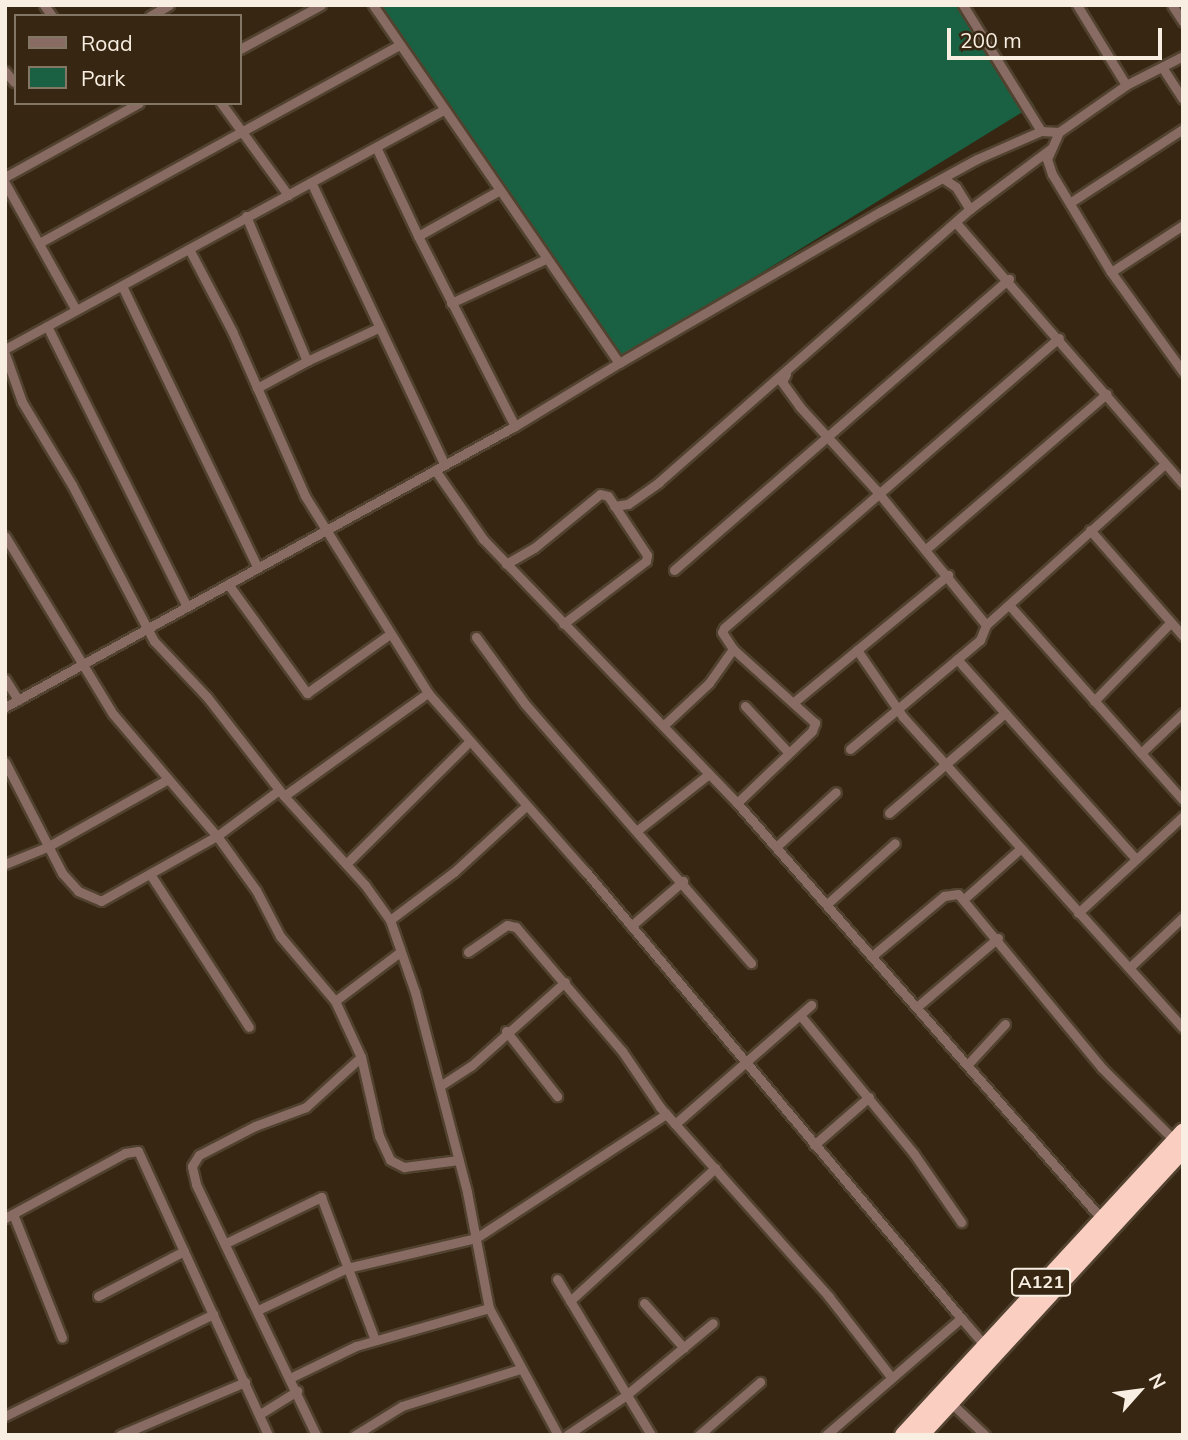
<!DOCTYPE html>
<html>
<head>
<meta charset="utf-8">
<style>
	body { margin:0 }
	#map { position:relative; width:1188px; height:1440px; overflow:hidden; background:#362612; font-family:Mulish,sans-serif }
	div>[style] { position:absolute }
	[style*='--x'] { left:calc(var(--x)*1px); top:calc(var(--y)*1px); width:calc(var(--w)*1px); rotate:calc(var(--a)*1deg) }
	.green>* { inset:0; background:#1a6042 }
	.roads { filter:drop-shadow(2px 0 #51422f) drop-shadow(-2px 0 #51422f) drop-shadow(0 2px #51422f) drop-shadow(0 -2px #51422f) }
	.street>* { height:9px; margin:-4.5px; padding:0 4.5px; transform-origin:4.5px; border-radius:4.5px; background:#886b62 }
	.highway>* { height:16px; margin:-8px; padding:0 8px; transform-origin:8px; border-radius:8px; background:#facec1 }
	span { translate:-50% -50%; white-space:nowrap; text-align:center; line-height:1.15; -webkit-text-stroke:5px #362612; paint-order:stroke }
	.shield-label span { padding:2px 5px; background:#362612; border:2px solid; border-radius:5px; -webkit-text-stroke-width:0 }
	.shield-label { font-size:18px; color:#f8eee1; font-weight:700 }
	.frame { position:absolute; inset:0; border:7px solid #f8eee1; pointer-events:none }
	.legend { position:absolute; left:14px; top:14px; width:228px; height:91px; box-sizing:border-box; background:#362612; border:2px solid #847665; margin:0; padding:9px 12px; list-style:none; font-size:21px; color:#f8eee1 }
	.legend li { display:flex; align-items:center; gap:14px; height:35px }
	.legend b { width:35px; border:2px solid #847665 }
	.north { position:absolute; left:1104px; top:1356px; width:70px; height:70px; -webkit-text-stroke:5px #362612; paint-order:stroke; rotate:62deg; font-size:19px; font-weight:700; line-height:28px; text-align:center; color:#f8eee1 }
	.north::after { content:''; display:block; margin:auto; width:24px; height:32px; background:#f8eee1; clip-path:polygon(50% 0,100% 100%,50% 72%,0 100%) }
	.scale { position:absolute; left:947px; top:28px; width:215px; height:32px; box-sizing:border-box; border:4px solid #f8eee1; border-top:0; padding-left:9px; font-size:21px; line-height:24px; white-space:nowrap; color:#f8eee1; -webkit-text-stroke:5px #362612; paint-order:stroke }
</style>
</head>
<body>
<div id="map">
	<div class="green">
		<i style="clip-path:polygon(365px 5px,959px 5px,1034px 105px,612px 365px)"></i>
	</div>
	<div class="roads">
		<div class="street">
			<i style="--x:44;--y:5;--w:14;--a:54"></i>
			<i style="--x:373;--y:5;--w:434;--a:55.5"></i>
			<i style="--x:619;--y:363;--w:302;--a:-30.1"></i>
			<i style="--x:880;--y:212;--w:111;--a:-28.7"></i>
			<i style="--x:977;--y:159;--w:70;--a:-23.6"></i>
			<i style="--x:1041;--y:131;--w:18;--a:3"></i>
			<i style="--x:1059;--y:132;--w:30;--a:114"></i>
			<i style="--x:1047;--y:159;--w:16;--a:72"></i>
			<i style="--x:1052;--y:174;--w:114;--a:59"></i>
			<i style="--x:1111;--y:272;--w:123;--a:54.2"></i>
			<i style="--x:963;--y:5;--w:148;--a:58.2"></i>
			<i style="--x:1077;--y:5;--w:94;--a:58.5"></i>
			<i style="--x:1172;--y:5;--w:20;--a:57"></i>
			<i style="--x:150;--y:16;--w:22;--a:-30"></i>
			<i style="--x:240;--y:49;--w:92;--a:-28.5"></i>
			<i style="--x:1162;--y:67;--w:38;--a:57"></i>
			<i style="--x:5;--y:71;--w:14;--a:51"></i>
			<i style="--x:221;--y:103;--w:114;--a:53.9"></i>
			<i style="--x:1059;--y:132;--w:82;--a:-35"></i>
			<i style="--x:1126;--y:85;--w:64;--a:-27"></i>
			<i style="--x:376;--y:147;--w:98;--a:64.7"></i>
			<i style="--x:5;--y:177;--w:153;--a:-28.9"></i>
			<i style="--x:944;--y:179;--w:14;--a:34"></i>
			<i style="--x:956;--y:187;--w:26;--a:58"></i>
			<i style="--x:311;--y:182;--w:313;--a:64.7"></i>
			<i style="--x:5;--y:183;--w:145;--a:60.8"></i>
			<i style="--x:500;--y:190;--w:94;--a:150.7"></i>
			<i style="--x:418;--y:236;--w:213;--a:63"></i>
			<i style="--x:1071;--y:202;--w:134;--a:-33.1"></i>
			<i style="--x:246;--y:216;--w:157;--a:67.2"></i>
			<i style="--x:307;--y:361;--w:78;--a:-24.9"></i>
			<i style="--x:957;--y:224;--w:344;--a:49"></i>
			<i style="--x:41;--y:242;--w:409;--a:-28.8"></i>
			<i style="--x:189;--y:249;--w:93;--a:62.3"></i>
			<i style="--x:232;--y:331;--w:180;--a:66.1"></i>
			<i style="--x:305;--y:496;--w:232;--a:58"></i>
			<i style="--x:428;--y:693;--w:239;--a:48.6"></i>
			<i style="--x:586;--y:872;--w:583;--a:49.94"></i>
			<i style="--x:1111;--y:272;--w:86;--a:-33.1"></i>
			<i style="--x:123;--y:288;--w:309;--a:64.3"></i>
			<i style="--x:451;--y:303;--w:105;--a:-24.9"></i>
			<i style="--x:47;--y:326;--w:314;--a:63.5"></i>
			<i style="--x:5;--y:349;--w:500;--a:-28.6"></i>
			<i style="--x:5;--y:354;--w:51;--a:70.5"></i>
			<i style="--x:22;--y:402;--w:97;--a:58.9"></i>
			<i style="--x:72;--y:485;--w:176;--a:62.3"></i>
			<i style="--x:154;--y:641;--w:77;--a:46.6"></i>
			<i style="--x:207;--y:697;--w:125;--a:52.1"></i>
			<i style="--x:284;--y:796;--w:120;--a:47.7"></i>
			<i style="--x:365;--y:885;--w:43;--a:54.5"></i>
			<i style="--x:390;--y:920;--w:76;--a:70.9"></i>
			<i style="--x:415;--y:992;--w:207;--a:75.4"></i>
			<i style="--x:467;--y:1192;--w:118;--a:79.3"></i>
			<i style="--x:489;--y:1308;--w:145;--a:61.5"></i>
			<i style="--x:786;--y:374;--w:9;--a:117"></i>
			<i style="--x:782;--y:382;--w:31;--a:54"></i>
			<i style="--x:800;--y:407;--w:113;--a:47.5"></i>
			<i style="--x:876;--y:490;--w:174;--a:50.8"></i>
			<i style="--x:257;--y:388;--w:57;--a:-28.4"></i>
			<i style="--x:435;--y:470;--w:84;--a:55.2"></i>
			<i style="--x:483;--y:539;--w:366;--a:46.1"></i>
			<i style="--x:737;--y:803;--w:552;--a:48.75"></i>
			<i style="--x:614;--y:506;--w:14;--a:-8"></i>
			<i style="--x:628;--y:504;--w:38;--a:-35"></i>
			<i style="--x:659;--y:482;--w:414;--a:-41.3"></i>
			<i style="--x:970;--y:209;--w:99;--a:-36.8"></i>
			<i style="--x:1090;--y:530;--w:141;--a:48.7"></i>
			<i style="--x:5;--y:536;--w:208;--a:58.8"></i>
			<i style="--x:113;--y:714;--w:160;--a:49.6"></i>
			<i style="--x:217;--y:836;--w:67;--a:54.2"></i>
			<i style="--x:256;--y:890;--w:52;--a:62.4"></i>
			<i style="--x:280;--y:936;--w:85;--a:49.8"></i>
			<i style="--x:335;--y:1001;--w:62;--a:65.1"></i>
			<i style="--x:361;--y:1057;--w:81;--a:77.2"></i>
			<i style="--x:379;--y:1136;--w:26;--a:65"></i>
			<i style="--x:390;--y:1160;--w:16;--a:27"></i>
			<i style="--x:404;--y:1167;--w:55;--a:-7.3"></i>
			<i style="--x:926;--y:549;--w:238;--a:-40.7"></i>
			<i style="--x:506;--y:564;--w:32;--a:-30"></i>
			<i style="--x:534;--y:548;--w:85;--a:-39.3"></i>
			<i style="--x:600;--y:494;--w:8;--a:14"></i>
			<i style="--x:608;--y:496;--w:71;--a:56.5"></i>
			<i style="--x:647;--y:555;--w:6;--a:99"></i>
			<i style="--x:646;--y:561;--w:104;--a:142.8"></i>
			<i style="--x:674;--y:570;--w:444;--a:-41"></i>
			<i style="--x:228;--y:584;--w:135;--a:54.1"></i>
			<i style="--x:307;--y:693;--w:102;--a:-35.4"></i>
			<i style="--x:1010;--y:606;--w:260;--a:48.3"></i>
			<i style="--x:476;--y:637;--w:83;--a:53.8"></i>
			<i style="--x:525;--y:704;--w:344;--a:48.9"></i>
			<i style="--x:857;--y:650;--w:81;--a:55.5"></i>
			<i style="--x:903;--y:717;--w:418;--a:48"></i>
			<i style="--x:957;--y:659;--w:72;--a:48.4"></i>
			<i style="--x:5;--y:679;--w:25;--a:58"></i>
			<i style="--x:1094;--y:701;--w:109;--a:-45.7"></i>
			<i style="--x:794;--y:702;--w:200;--a:-39.5"></i>
			<i style="--x:745;--y:706;--w:64;--a:46.9"></i>
			<i style="--x:5;--y:707;--w:582;--a:-28.85"></i>
			<i style="--x:515;--y:426;--w:122;--a:-31.2"></i>
			<i style="--x:663;--y:726;--w:63;--a:-43.1"></i>
			<i style="--x:709;--y:683;--w:42;--a:-54.8"></i>
			<i style="--x:850;--y:749;--w:170;--a:-40"></i>
			<i style="--x:980;--y:640;--w:16;--a:-68"></i>
			<i style="--x:986;--y:625;--w:241;--a:-42"></i>
			<i style="--x:1141;--y:753;--w:58;--a:-43.6"></i>
			<i style="--x:5;--y:762;--w:125;--a:62.8"></i>
			<i style="--x:62;--y:873;--w:24;--a:48"></i>
			<i style="--x:78;--y:891;--w:25;--a:23"></i>
			<i style="--x:101;--y:901;--w:133;--a:-29.3"></i>
			<i style="--x:217;--y:836;--w:77;--a:-36.6"></i>
			<i style="--x:284;--y:796;--w:177;--a:-35.6"></i>
			<i style="--x:737;--y:803;--w:104;--a:-43.8"></i>
			<i style="--x:812;--y:731;--w:9;--a:-69"></i>
			<i style="--x:815;--y:723;--w:110;--a:-137.9"></i>
			<i style="--x:733;--y:649;--w:20;--a:-123"></i>
			<i style="--x:722;--y:632;--w:4;--a:-63"></i>
			<i style="--x:724;--y:628;--w:443;--a:-40.9"></i>
			<i style="--x:889;--y:813;--w:153;--a:-40.8"></i>
			<i style="--x:1005;--y:713;--w:196;--a:48.1"></i>
			<i style="--x:639;--y:829;--w:89;--a:-38.2"></i>
			<i style="--x:776;--y:847;--w:81;--a:-42.5"></i>
			<i style="--x:5;--y:864;--w:45;--a:-22"></i>
			<i style="--x:47;--y:847;--w:139;--a:-29.3"></i>
			<i style="--x:346;--y:864;--w:173;--a:-44.8"></i>
			<i style="--x:150;--y:874;--w:182;--a:57.1"></i>
			<i style="--x:964;--y:899;--w:76;--a:-41.8"></i>
			<i style="--x:827;--y:904;--w:91;--a:-41.9"></i>
			<i style="--x:1078;--y:913;--w:143;--a:-42.7"></i>
			<i style="--x:390;--y:920;--w:80;--a:-36.9"></i>
			<i style="--x:454;--y:872;--w:98;--a:-42.5"></i>
			<i style="--x:631;--y:926;--w:69;--a:-40.9"></i>
			<i style="--x:468;--y:952;--w:47;--a:-34.7"></i>
			<i style="--x:507;--y:925;--w:9;--a:13"></i>
			<i style="--x:516;--y:927;--w:163;--a:49.5"></i>
			<i style="--x:622;--y:1051;--w:68;--a:55.8"></i>
			<i style="--x:660;--y:1107;--w:254;--a:48.3"></i>
			<i style="--x:829;--y:1297;--w:101;--a:52.2"></i>
			<i style="--x:872;--y:956;--w:94;--a:-39.8"></i>
			<i style="--x:944;--y:896;--w:14;--a:-8"></i>
			<i style="--x:958;--y:894;--w:226;--a:50.4"></i>
			<i style="--x:1102;--y:1068;--w:103;--a:45"></i>
			<i style="--x:1129;--y:968;--w:74;--a:-43.4"></i>
			<i style="--x:335;--y:1001;--w:81;--a:-37"></i>
			<i style="--x:918;--y:1006;--w:105;--a:-40.4"></i>
			<i style="--x:800;--y:1015;--w:180;--a:50.6"></i>
			<i style="--x:914;--y:1154;--w:83;--a:55.3"></i>
			<i style="--x:506;--y:1031;--w:83;--a:51.9"></i>
			<i style="--x:969;--y:1063;--w:53;--a:-47.3"></i>
			<i style="--x:440;--y:1086;--w:37;--a:-33"></i>
			<i style="--x:471;--y:1066;--w:126;--a:-41.8"></i>
			<i style="--x:675;--y:1124;--w:181;--a:-41.2"></i>
			<i style="--x:814;--y:1145;--w:73;--a:-41.1"></i>
			<i style="--x:13;--y:1214;--w:133;--a:68.4"></i>
			<i style="--x:5;--y:1218;--w:136;--a:-28.4"></i>
			<i style="--x:125;--y:1153;--w:13;--a:-9"></i>
			<i style="--x:138;--y:1151;--w:312;--a:65.4"></i>
			<i style="--x:226;--y:1243;--w:106;--a:-25.8"></i>
			<i style="--x:321;--y:1197;--w:153;--a:69.3"></i>
			<i style="--x:557;--y:1279;--w:182;--a:58.9"></i>
			<i style="--x:98;--y:1296;--w:97;--a:-27.6"></i>
			<i style="--x:570;--y:1301;--w:197;--a:-42.5"></i>
			<i style="--x:644;--y:1303;--w:60;--a:48.4"></i>
			<i style="--x:258;--y:1310;--w:98;--a:-25.3"></i>
			<i style="--x:347;--y:1268;--w:132;--a:-13.1"></i>
			<i style="--x:476;--y:1238;--w:227;--a:-33.1"></i>
			<i style="--x:290;--y:1378;--w:73;--a:-25.9"></i>
			<i style="--x:356;--y:1346;--w:138;--a:-15.9"></i>
			<i style="--x:950;--y:1402;--w:48;--a:43.3"></i>
			<i style="--x:260;--y:1414;--w:44;--a:-31.9"></i>
			<i style="--x:5;--y:1416;--w:232;--a:-26.1"></i>
			<i style="--x:120;--y:1435;--w:136;--a:-23"></i>
			<i style="--x:316;--y:1435;--w:278;--a:-115.6"></i>
			<i style="--x:196;--y:1184;--w:18;--a:-103"></i>
			<i style="--x:192;--y:1166;--w:13;--a:-58"></i>
			<i style="--x:199;--y:1155;--w:63;--a:-27.4"></i>
			<i style="--x:255;--y:1126;--w:54;--a:-20.4"></i>
			<i style="--x:306;--y:1107;--w:74;--a:-42.3"></i>
			<i style="--x:355;--y:1435;--w:55;--a:-31.7"></i>
			<i style="--x:402;--y:1406;--w:124;--a:-17.4"></i>
			<i style="--x:567;--y:1435;--w:70;--a:-33.9"></i>
			<i style="--x:625;--y:1396;--w:114;--a:-39.7"></i>
			<i style="--x:699;--y:1435;--w:81;--a:-41"></i>
			<i style="--x:826;--y:1435;--w:179;--a:-40.9"></i>
			<i style="--x:961;--y:1318;--w:38;--a:49"></i>
		</div>
		<div class="highway">
			<i style="--x:903;--y:1435;--w:413;--a:-47.3"></i>
			<i style="--x:921;--y:1435;--w:387;--a:-47.4"></i>
		</div>
	</div>
	<div class="shield-label">
		<span style="left:1041px;top:1282px">A121</span>
	</div>
	<div class="frame"></div>
	<ul class="legend">
	<li><b style="height:9px;background:#886b62"></b>Road</li>
	<li><b style="height:19px;background:#1a6042"></b>Park</li>
	</ul>
	<div class="north">N</div>
	<div class="scale">200 m</div>
</div>
</body>
</html>
